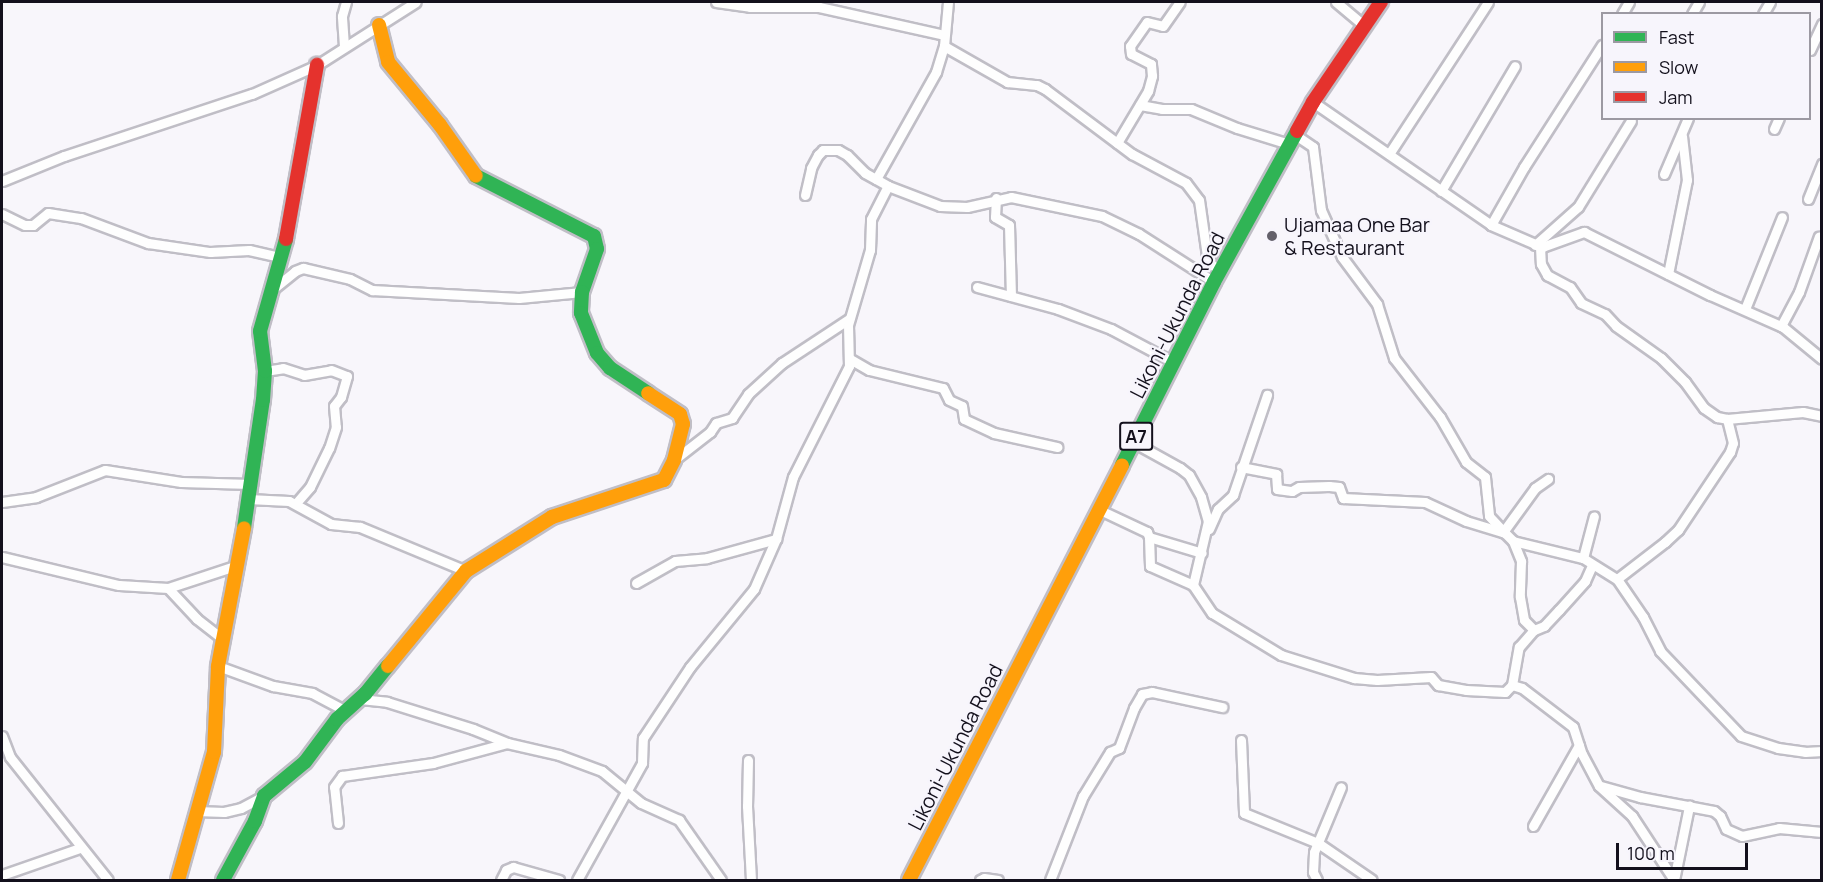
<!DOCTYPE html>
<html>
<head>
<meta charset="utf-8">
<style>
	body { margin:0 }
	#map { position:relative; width:1823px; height:882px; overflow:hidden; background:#f8f6fb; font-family:Manrope,sans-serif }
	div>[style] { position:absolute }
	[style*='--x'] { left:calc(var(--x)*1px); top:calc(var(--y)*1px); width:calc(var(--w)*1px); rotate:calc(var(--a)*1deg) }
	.roads { filter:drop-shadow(2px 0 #c0bec6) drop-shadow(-2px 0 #c0bec6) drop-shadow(0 2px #c0bec6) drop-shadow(0 -2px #c0bec6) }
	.street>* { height:9px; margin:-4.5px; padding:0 4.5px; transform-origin:4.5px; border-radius:4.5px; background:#fefefe }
	.fast>* { height:14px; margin:-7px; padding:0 7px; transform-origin:7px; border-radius:7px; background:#30b455 }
	.slow>* { height:14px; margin:-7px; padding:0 7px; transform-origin:7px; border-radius:7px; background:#ff9f0a }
	.jam>* { height:14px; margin:-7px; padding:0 7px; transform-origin:7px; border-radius:7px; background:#e5322d }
	.dots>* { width:16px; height:16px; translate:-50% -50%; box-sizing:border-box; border:3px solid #f7f5fc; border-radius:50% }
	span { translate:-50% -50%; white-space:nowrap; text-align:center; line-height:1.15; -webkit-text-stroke:4.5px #f7f5fc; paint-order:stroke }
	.shield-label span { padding:2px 4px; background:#f7f5fc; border:2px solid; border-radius:4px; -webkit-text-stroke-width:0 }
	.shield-label { font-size:18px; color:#13101c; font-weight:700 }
	.poi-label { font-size:20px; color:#13101c }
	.left { translate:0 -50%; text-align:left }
	.street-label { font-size:20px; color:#13101c }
	.frame { position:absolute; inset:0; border:3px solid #13101c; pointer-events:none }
	.legend { position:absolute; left:1601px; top:12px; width:210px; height:108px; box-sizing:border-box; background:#f7f5fc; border:2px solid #9c99a2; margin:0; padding:8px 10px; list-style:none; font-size:18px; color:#13101c }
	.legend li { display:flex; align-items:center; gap:12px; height:30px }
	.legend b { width:30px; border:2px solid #9c99a2 }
	.scale { position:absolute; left:1616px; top:843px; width:132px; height:27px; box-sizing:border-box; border:3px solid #13101c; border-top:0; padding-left:8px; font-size:18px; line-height:21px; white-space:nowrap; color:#13101c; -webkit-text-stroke:4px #f7f5fc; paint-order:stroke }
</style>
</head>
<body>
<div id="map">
	<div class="roads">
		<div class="street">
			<i style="--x:716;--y:2;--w:34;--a:8"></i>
			<i style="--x:750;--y:7;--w:69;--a:0"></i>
			<i style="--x:819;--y:7;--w:128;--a:12.6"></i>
			<i style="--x:1336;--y:2;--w:35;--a:40"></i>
			<i style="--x:1622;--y:14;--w:14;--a:-60"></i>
			<i style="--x:1692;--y:14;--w:14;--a:-60"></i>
			<i style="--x:1763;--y:14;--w:14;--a:-60"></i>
			<i style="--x:344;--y:46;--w:30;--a:-94"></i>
			<i style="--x:342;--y:16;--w:15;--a:-74"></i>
			<i style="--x:944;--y:46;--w:73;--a:29.7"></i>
			<i style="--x:1007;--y:82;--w:30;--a:6"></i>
			<i style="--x:1037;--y:85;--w:9;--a:27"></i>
			<i style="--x:1045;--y:89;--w:109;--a:36.8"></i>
			<i style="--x:1132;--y:154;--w:61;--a:28.2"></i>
			<i style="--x:1186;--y:183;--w:21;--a:53"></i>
			<i style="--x:1199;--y:200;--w:57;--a:81.9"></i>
			<i style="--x:1207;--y:256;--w:9;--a:63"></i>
			<i style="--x:1211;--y:264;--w:11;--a:38"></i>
			<i style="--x:1810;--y:50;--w:29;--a:-65"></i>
			<i style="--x:1313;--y:102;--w:216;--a:34.6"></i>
			<i style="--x:1491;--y:225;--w:56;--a:23.3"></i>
			<i style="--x:1542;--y:247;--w:45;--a:-19.7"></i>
			<i style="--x:1584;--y:232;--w:141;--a:26.6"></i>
			<i style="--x:1710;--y:295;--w:80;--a:23.7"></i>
			<i style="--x:1783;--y:327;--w:50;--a:39.4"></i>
			<i style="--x:1140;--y:105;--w:22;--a:10"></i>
			<i style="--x:1162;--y:109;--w:29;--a:0"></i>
			<i style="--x:1191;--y:109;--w:50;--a:22.4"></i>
			<i style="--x:1237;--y:128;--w:54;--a:17.1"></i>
			<i style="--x:1774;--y:129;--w:12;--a:-66"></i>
			<i style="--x:1294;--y:134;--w:23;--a:34"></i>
			<i style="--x:1313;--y:147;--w:64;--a:82.8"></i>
			<i style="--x:1321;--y:210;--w:51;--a:65.9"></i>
			<i style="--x:1342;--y:257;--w:59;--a:53.3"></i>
			<i style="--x:1377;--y:304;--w:57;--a:72.5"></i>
			<i style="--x:1394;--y:358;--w:75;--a:52.1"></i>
			<i style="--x:1440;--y:417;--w:52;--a:60"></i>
			<i style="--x:1466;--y:462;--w:24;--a:38"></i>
			<i style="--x:1485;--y:477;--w:39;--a:84"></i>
			<i style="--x:1489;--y:516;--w:23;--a:47"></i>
			<i style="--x:1117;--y:143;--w:61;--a:-59.2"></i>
			<i style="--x:1148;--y:91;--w:16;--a:-75"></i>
			<i style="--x:1152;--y:76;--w:12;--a:-95"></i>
			<i style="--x:1151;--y:64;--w:22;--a:-153"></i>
			<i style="--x:1131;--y:54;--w:8;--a:-97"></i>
			<i style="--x:1130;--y:46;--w:29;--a:-55"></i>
			<i style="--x:1147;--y:22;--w:16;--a:14"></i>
			<i style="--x:1163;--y:26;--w:29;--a:-55"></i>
			<i style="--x:1389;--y:154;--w:181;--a:-56.9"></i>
			<i style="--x:1664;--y:174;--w:61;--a:-66.8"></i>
			<i style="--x:876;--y:179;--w:123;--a:-60.7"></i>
			<i style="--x:936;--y:72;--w:27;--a:-73"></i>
			<i style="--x:944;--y:46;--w:44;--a:-84.8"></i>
			<i style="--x:2;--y:181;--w:67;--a:-22"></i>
			<i style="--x:64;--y:156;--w:198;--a:-18.3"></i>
			<i style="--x:252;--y:94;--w:71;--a:-24"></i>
			<i style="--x:317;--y:65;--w:117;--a:-32.5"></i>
			<i style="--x:1441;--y:191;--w:145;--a:-59.4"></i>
			<i style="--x:805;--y:195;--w:28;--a:-77"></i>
			<i style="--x:811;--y:168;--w:15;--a:-62"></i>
			<i style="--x:818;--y:155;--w:7;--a:-45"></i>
			<i style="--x:823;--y:150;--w:15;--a:0"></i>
			<i style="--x:838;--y:150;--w:10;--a:29"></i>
			<i style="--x:847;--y:155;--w:25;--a:45"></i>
			<i style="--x:865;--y:173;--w:26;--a:29"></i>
			<i style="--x:888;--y:186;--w:56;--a:21"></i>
			<i style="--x:940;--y:206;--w:27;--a:2"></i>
			<i style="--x:967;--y:207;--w:45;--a:-12.8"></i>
			<i style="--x:1011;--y:197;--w:93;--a:11.8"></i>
			<i style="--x:1102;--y:216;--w:41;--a:25.9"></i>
			<i style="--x:1139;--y:234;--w:89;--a:32.6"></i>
			<i style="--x:996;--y:198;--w:19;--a:93"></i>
			<i style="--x:995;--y:217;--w:16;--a:30"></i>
			<i style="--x:1009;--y:225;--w:71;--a:88.4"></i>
			<i style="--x:1808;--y:199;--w:38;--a:-68"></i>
			<i style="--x:2;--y:214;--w:25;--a:26"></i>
			<i style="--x:25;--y:225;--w:8;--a:0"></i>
			<i style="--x:33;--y:225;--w:19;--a:-39"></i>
			<i style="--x:48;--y:213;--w:33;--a:9"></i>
			<i style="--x:81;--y:218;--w:72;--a:20.5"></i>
			<i style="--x:148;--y:243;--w:63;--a:8.3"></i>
			<i style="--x:210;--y:252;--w:39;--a:-3"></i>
			<i style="--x:249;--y:250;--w:32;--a:13"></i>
			<i style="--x:1491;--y:225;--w:67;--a:-60.4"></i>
			<i style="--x:1524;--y:167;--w:145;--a:-57.4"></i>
			<i style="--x:1535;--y:245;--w:57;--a:-41.5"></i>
			<i style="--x:1578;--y:207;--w:101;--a:-58.4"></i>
			<i style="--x:1540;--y:247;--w:17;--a:87"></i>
			<i style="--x:1541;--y:264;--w:13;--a:61"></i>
			<i style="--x:1547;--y:275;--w:26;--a:28"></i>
			<i style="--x:1570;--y:287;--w:19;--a:55"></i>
			<i style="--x:1581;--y:303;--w:26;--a:25"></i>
			<i style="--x:1605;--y:314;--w:16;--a:47"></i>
			<i style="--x:1616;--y:326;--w:55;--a:35.4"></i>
			<i style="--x:1661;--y:358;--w:34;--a:45"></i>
			<i style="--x:1685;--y:382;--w:32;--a:54"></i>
			<i style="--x:1704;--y:408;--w:16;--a:35"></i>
			<i style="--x:1717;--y:417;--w:10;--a:11"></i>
			<i style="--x:1727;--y:419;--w:76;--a:-5.3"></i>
			<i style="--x:1803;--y:412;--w:19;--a:12"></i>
			<i style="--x:1668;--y:274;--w:96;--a:-78.6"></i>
			<i style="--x:1687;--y:180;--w:44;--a:-96.5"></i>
			<i style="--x:977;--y:287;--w:84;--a:15.2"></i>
			<i style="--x:1058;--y:309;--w:57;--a:20.7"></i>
			<i style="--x:1111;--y:329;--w:72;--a:28"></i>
			<i style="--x:273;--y:289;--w:28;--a:-39"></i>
			<i style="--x:295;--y:271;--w:9;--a:-21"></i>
			<i style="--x:303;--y:268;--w:48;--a:13.2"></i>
			<i style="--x:350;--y:279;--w:25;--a:27"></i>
			<i style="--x:372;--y:290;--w:147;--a:3.1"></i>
			<i style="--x:519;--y:298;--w:63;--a:-5.4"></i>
			<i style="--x:1745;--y:309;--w:99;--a:-68.1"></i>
			<i style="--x:1781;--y:326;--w:38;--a:-62"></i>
			<i style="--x:1799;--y:292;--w:59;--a:-70.3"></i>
			<i style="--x:850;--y:359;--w:22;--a:30"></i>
			<i style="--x:869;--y:370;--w:76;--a:13.7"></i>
			<i style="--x:943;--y:388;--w:13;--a:63"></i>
			<i style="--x:949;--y:400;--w:14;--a:25"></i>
			<i style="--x:962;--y:406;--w:13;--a:81"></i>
			<i style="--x:964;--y:419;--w:33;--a:25"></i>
			<i style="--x:994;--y:433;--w:65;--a:12.5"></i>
			<i style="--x:265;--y:371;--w:18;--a:-9"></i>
			<i style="--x:283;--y:368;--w:22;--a:18"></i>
			<i style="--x:304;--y:375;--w:27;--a:-10"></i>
			<i style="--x:331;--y:370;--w:17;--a:21"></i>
			<i style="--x:347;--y:376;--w:22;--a:106"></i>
			<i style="--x:341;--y:397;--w:11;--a:128"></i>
			<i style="--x:334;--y:406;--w:21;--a:85"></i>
			<i style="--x:336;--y:427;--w:22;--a:108"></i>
			<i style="--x:329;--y:448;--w:43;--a:116"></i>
			<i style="--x:310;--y:487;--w:21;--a:131"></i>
			<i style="--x:1133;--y:442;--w:54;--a:29"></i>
			<i style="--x:1180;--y:468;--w:11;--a:38"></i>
			<i style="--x:1189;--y:475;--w:25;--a:61"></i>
			<i style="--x:1201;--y:497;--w:25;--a:74"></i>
			<i style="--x:1208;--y:521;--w:66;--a:103.2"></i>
			<i style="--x:674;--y:460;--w:46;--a:-37.9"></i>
			<i style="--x:710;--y:432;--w:11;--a:-56"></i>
			<i style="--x:716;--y:423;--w:17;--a:-17"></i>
			<i style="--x:732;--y:418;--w:29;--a:-56"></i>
			<i style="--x:748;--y:394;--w:46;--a:-42.4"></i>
			<i style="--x:782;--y:363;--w:80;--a:-33.3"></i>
			<i style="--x:1241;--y:467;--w:36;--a:11"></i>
			<i style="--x:1276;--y:474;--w:15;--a:86"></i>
			<i style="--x:1277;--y:489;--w:15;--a:8"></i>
			<i style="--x:1292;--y:491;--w:8;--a:-30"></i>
			<i style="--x:1299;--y:487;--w:30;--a:-2"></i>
			<i style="--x:1329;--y:486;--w:10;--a:6"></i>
			<i style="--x:1339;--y:487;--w:12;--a:70"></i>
			<i style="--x:1343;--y:498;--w:82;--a:2.8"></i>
			<i style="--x:1425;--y:502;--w:45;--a:24.9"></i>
			<i style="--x:1466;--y:521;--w:41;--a:17.1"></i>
			<i style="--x:1505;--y:533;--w:11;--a:45"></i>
			<i style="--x:1513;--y:541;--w:72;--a:13.7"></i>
			<i style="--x:1583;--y:558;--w:43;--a:-75.3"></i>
			<i style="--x:248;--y:499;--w:41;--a:2.8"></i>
			<i style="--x:289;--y:501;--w:48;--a:28.7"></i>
			<i style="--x:331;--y:524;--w:29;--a:6"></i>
			<i style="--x:360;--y:527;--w:115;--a:22.5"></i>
			<i style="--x:2;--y:502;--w:34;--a:-8"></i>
			<i style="--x:36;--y:497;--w:74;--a:-21.4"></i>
			<i style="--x:105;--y:470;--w:77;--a:9"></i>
			<i style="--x:181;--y:482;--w:70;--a:1.6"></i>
			<i style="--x:1100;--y:510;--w:52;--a:25.1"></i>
			<i style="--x:1147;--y:532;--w:5;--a:68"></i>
			<i style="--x:1149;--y:537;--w:55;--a:16.8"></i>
			<i style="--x:1209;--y:529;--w:22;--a:-66"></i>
			<i style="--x:1218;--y:509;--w:21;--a:-43"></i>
			<i style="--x:1233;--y:495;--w:106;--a:-71.2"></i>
			<i style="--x:1503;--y:532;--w:54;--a:-54"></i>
			<i style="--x:1535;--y:488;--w:16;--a:-35"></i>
			<i style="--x:1149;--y:537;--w:29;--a:88"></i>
			<i style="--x:1150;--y:566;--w:47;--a:23.8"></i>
			<i style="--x:1193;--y:585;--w:34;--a:56"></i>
			<i style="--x:1212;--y:613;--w:81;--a:31.3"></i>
			<i style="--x:1281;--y:655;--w:77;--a:17.5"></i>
			<i style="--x:1354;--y:678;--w:23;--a:5"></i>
			<i style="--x:1377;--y:680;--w:54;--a:-3.2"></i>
			<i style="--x:1431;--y:677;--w:11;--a:49"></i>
			<i style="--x:1438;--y:685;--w:28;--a:10"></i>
			<i style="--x:1466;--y:690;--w:39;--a:3"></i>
			<i style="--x:1505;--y:692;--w:10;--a:-45"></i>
			<i style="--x:1512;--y:685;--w:10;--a:17"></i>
			<i style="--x:1522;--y:688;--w:64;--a:37.4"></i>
			<i style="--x:1573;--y:727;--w:28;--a:72"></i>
			<i style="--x:1582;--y:754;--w:36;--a:62"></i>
			<i style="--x:1599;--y:786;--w:45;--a:42.3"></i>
			<i style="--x:1632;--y:816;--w:77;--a:56.7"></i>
			<i style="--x:1513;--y:541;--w:22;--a:68"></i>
			<i style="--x:1521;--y:561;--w:36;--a:92"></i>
			<i style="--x:1520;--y:597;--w:23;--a:80"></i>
			<i style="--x:1524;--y:620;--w:14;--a:45"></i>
			<i style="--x:2;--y:557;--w:120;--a:13.5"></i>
			<i style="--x:119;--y:585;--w:49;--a:3.5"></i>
			<i style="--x:168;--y:588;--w:74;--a:-18.2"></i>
			<i style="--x:1583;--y:558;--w:40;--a:32"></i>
			<i style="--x:1617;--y:579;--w:61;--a:-37.6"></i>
			<i style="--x:1665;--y:542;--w:18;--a:-43"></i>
			<i style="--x:1678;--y:530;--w:94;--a:-56.3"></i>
			<i style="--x:1730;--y:452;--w:9;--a:-72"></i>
			<i style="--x:1733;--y:443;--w:25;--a:-104"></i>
			<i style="--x:1617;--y:579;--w:46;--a:55.6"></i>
			<i style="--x:1643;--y:617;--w:38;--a:63"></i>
			<i style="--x:1660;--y:651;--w:117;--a:46.4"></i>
			<i style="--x:1741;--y:736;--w:39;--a:18"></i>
			<i style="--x:1778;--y:748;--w:27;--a:8"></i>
			<i style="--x:1805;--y:752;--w:17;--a:-3"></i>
			<i style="--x:636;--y:583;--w:45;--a:-29.4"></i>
			<i style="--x:675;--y:561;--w:32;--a:-5"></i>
			<i style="--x:707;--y:558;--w:72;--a:-15.4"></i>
			<i style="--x:168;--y:588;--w:42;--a:46.9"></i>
			<i style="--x:197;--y:619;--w:33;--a:38"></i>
			<i style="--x:218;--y:666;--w:59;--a:20"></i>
			<i style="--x:273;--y:686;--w:40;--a:10"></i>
			<i style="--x:312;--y:693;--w:38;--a:28"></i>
			<i style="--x:1512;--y:685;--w:39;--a:-80"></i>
			<i style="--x:1519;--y:647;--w:23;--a:-49"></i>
			<i style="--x:1534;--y:630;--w:11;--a:-22"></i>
			<i style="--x:1544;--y:626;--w:22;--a:-47"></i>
			<i style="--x:1559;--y:610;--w:39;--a:-48"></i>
			<i style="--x:1585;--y:581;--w:17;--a:-66"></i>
			<i style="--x:360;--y:699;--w:27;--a:6"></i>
			<i style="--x:387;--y:702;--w:90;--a:17.4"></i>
			<i style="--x:473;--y:729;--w:37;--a:22"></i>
			<i style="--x:2;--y:736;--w:22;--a:69"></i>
			<i style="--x:10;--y:757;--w:157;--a:51.5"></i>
			<i style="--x:1241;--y:740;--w:73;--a:87.6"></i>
			<i style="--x:1244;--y:813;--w:80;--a:22.1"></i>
			<i style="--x:1318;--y:843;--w:65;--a:34.4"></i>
			<i style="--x:748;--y:760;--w:46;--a:91.2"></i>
			<i style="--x:747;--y:806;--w:74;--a:86.9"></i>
			<i style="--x:1601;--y:786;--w:41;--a:15.8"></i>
			<i style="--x:1640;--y:797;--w:75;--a:10.7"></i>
			<i style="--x:1714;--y:811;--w:8;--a:40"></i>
			<i style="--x:1720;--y:816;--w:14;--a:65"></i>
			<i style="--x:1726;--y:829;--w:17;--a:24"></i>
			<i style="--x:1742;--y:836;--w:38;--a:-12"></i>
			<i style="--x:1779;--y:828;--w:43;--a:5.3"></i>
			<i style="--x:196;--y:811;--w:28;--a:2"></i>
			<i style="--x:224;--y:812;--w:17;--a:-13"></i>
			<i style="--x:241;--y:808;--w:26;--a:-28"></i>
			<i style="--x:338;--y:823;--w:36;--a:-96"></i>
			<i style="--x:334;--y:787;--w:14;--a:-54"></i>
			<i style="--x:342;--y:776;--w:92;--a:-8.1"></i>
			<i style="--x:433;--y:763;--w:77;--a:-15.1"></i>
			<i style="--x:507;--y:743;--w:53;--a:13"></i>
			<i style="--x:559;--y:755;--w:46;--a:20.4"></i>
			<i style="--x:602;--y:771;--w:50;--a:39.4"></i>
			<i style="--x:641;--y:803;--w:42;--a:24.1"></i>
			<i style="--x:679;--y:820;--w:73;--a:55"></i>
			<i style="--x:1533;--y:826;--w:93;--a:-60.4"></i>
			<i style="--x:2;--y:875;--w:83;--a:-19.1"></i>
			<i style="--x:501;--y:880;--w:11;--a:-63"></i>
			<i style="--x:506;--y:870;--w:8;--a:-23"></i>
			<i style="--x:513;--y:867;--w:48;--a:15.8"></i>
			<i style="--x:577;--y:880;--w:134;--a:-60.9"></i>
			<i style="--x:642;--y:763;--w:25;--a:-88"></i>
			<i style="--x:643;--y:738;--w:85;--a:-56.5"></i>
			<i style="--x:690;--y:667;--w:101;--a:-50.6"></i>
			<i style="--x:754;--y:589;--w:55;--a:-66.3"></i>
			<i style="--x:776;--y:539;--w:64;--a:-74.7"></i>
			<i style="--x:793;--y:477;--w:124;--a:-63.2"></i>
			<i style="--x:849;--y:366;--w:41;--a:-91.4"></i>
			<i style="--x:848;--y:325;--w:78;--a:-73.7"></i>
			<i style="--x:870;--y:250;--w:31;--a:-88"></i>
			<i style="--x:871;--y:219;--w:37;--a:-63"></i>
			<i style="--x:980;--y:880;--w:4;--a:-27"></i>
			<i style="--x:984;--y:878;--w:14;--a:8"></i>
			<i style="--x:1050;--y:880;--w:90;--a:-68.6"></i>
			<i style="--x:1083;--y:796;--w:52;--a:-58.5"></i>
			<i style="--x:1110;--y:752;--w:10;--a:-24"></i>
			<i style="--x:1119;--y:748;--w:43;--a:-69.4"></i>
			<i style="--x:1134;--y:708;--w:16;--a:-60"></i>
			<i style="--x:1142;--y:694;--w:10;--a:-11"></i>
			<i style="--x:1152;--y:692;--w:72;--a:12.1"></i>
			<i style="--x:1317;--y:880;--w:9;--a:-117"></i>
			<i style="--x:1313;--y:872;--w:20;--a:-87"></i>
			<i style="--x:1314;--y:852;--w:70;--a:-67.4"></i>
			<i style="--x:1674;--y:880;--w:76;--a:-78.5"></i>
		</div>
		<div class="fast">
			<i style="--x:476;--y:176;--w:132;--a:27"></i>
			<i style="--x:594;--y:236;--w:13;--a:77"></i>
			<i style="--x:597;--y:249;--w:46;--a:109.2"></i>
			<i style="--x:582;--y:292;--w:21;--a:93"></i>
			<i style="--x:581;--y:313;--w:43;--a:68.2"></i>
			<i style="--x:597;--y:353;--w:20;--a:49"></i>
			<i style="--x:610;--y:368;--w:45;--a:33.3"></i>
			<i style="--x:1122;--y:465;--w:205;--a:-63.3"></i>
			<i style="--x:1214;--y:282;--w:172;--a:-61.2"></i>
			<i style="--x:244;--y:528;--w:129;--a:-81.6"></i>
			<i style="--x:263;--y:400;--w:29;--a:-86"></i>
			<i style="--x:265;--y:371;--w:40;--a:-97.1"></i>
			<i style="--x:260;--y:331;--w:96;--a:-74.2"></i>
			<i style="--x:223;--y:880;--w:67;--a:-61.5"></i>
			<i style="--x:255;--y:821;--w:27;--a:-70"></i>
			<i style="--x:264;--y:796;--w:53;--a:-39.7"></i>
			<i style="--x:305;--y:762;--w:54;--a:-53.3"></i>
			<i style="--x:337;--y:719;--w:38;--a:-42"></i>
			<i style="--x:365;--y:694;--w:36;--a:-51"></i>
		</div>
		<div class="slow">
			<i style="--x:379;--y:25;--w:38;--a:76"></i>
			<i style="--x:388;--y:62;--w:82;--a:50.5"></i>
			<i style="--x:440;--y:125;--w:62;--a:54.8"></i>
			<i style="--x:388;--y:666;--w:123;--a:-50.6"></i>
			<i style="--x:466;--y:571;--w:102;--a:-32.1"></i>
			<i style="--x:552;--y:517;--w:118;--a:-18.3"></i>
			<i style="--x:664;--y:480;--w:22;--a:-63"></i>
			<i style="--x:674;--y:460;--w:37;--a:-76"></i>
			<i style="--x:683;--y:424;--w:10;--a:-107"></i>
			<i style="--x:680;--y:414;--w:38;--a:-147"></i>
			<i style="--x:178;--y:880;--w:133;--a:-74.3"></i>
			<i style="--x:214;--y:752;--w:86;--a:-87.3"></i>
			<i style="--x:218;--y:666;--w:140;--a:-79.3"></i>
			<i style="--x:909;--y:880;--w:466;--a:-62.8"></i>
		</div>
		<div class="jam">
			<i style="--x:1297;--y:131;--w:33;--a:-61"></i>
			<i style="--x:1313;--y:102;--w:121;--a:-55.8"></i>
			<i style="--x:286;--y:239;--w:177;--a:-79.9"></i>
		</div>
	</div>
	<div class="dots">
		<i style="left:1272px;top:236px;background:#63606a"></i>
	</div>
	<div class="shield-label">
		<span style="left:1136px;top:436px">A7</span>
	</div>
	<div class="poi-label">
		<span class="left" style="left:1284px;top:236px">Ujamaa One Bar<br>&amp; Restaurant</span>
	</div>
	<div class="street-label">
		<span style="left:1177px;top:315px;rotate:-63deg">Likoni-Ukunda Road</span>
		<span style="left:955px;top:747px;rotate:-63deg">Likoni-Ukunda Road</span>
	</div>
	<div class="frame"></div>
	<ul class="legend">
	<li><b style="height:8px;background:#30b455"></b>Fast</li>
	<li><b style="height:8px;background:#ff9f0a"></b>Slow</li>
	<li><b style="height:8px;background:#e5322d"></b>Jam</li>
	</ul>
	<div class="scale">100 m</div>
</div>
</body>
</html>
